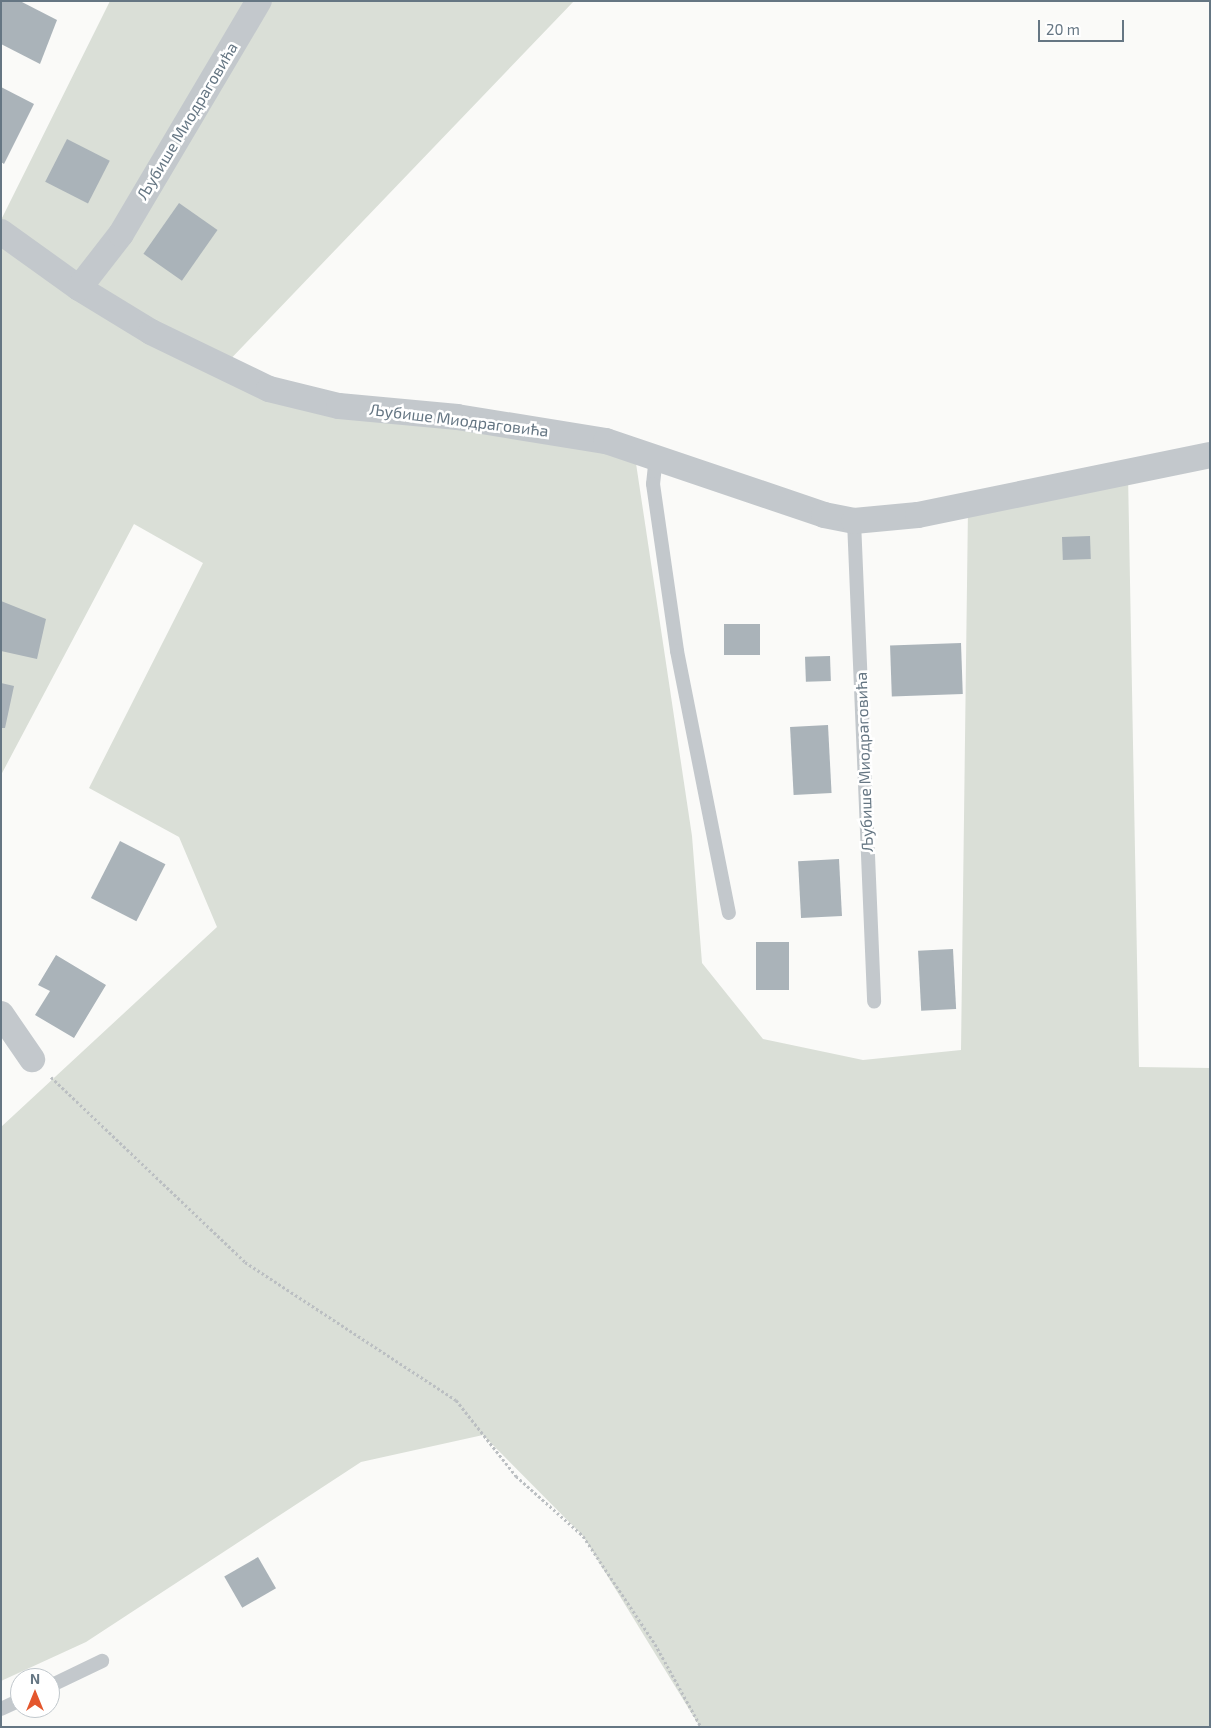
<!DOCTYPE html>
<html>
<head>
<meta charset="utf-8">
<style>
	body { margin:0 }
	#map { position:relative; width:1211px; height:1728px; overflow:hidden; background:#fafaf8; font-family:"Exo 2",sans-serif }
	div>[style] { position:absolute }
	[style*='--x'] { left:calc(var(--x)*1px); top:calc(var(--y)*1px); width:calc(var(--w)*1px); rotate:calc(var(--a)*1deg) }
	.green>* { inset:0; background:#dadfd7 }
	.building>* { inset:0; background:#aab3b9; transform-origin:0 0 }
	.path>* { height:3px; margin-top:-1.5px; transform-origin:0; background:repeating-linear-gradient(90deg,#bbbfc2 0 2.5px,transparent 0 5px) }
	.service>* { height:14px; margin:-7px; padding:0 7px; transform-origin:7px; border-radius:7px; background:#c3c8cc }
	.minor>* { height:26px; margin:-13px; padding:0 13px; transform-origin:13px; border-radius:13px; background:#c3c8cc }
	span { translate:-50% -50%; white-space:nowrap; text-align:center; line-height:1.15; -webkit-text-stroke:5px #fff; paint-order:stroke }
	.street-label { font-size:16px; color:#657683 }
	.frame { position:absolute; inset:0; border:2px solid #657683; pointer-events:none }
	.north { position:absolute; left:10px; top:1668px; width:50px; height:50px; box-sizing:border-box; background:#fff; border:1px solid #c1c8cd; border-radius:50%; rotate:0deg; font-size:14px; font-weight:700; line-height:20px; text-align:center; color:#657683 }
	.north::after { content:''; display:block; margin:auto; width:18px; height:22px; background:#e4572e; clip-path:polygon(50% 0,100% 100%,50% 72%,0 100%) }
	.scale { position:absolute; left:1038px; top:20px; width:86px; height:22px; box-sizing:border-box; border:2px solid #657683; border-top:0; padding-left:6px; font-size:15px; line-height:18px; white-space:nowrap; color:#657683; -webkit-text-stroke:4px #fff; paint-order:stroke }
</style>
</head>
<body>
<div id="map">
	<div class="green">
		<i style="clip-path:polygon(110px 1px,574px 1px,222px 368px,371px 410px,634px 450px,692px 836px,702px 963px,763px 1039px,863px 1060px,961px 1050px,968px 507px,1128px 473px,1139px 1067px,1210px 1068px,1210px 1727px,700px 1727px,583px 1536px,483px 1435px,361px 1462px,86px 1642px,1px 1681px,1px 1127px,217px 927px,179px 837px,89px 788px,203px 563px,134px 524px,1px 775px,1px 220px)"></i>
	</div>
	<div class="building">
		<i style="clip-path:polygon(1px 1px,20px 1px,57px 20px,40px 64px,1px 44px)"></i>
		<i style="clip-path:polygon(1px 87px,34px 104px,4px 164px,1px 162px)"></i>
		<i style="left:67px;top:139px;width:48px;height:48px;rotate:27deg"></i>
		<i style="left:179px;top:203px;width:47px;height:62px;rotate:35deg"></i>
		<i style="left:1090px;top:536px;width:23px;height:28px;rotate:88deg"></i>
		<i style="clip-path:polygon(1px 601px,46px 619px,37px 659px,1px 651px)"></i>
		<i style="left:724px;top:624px;width:36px;height:31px"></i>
		<i style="left:961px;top:643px;width:51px;height:71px;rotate:88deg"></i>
		<i style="left:830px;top:656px;width:25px;height:25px;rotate:88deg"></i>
		<i style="clip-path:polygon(1px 683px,14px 686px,5px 728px,1px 728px)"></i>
		<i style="left:828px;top:725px;width:68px;height:38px;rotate:87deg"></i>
		<i style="left:120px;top:841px;width:51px;height:64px;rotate:27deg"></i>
		<i style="left:839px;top:859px;width:57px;height:41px;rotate:87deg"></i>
		<i style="left:756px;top:942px;width:33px;height:48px"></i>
		<i style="left:953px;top:949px;width:60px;height:35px;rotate:87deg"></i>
		<i style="clip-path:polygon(56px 955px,106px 985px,74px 1038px,35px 1015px,50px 991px,38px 985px)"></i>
		<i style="left:258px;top:1557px;width:36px;height:39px;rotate:60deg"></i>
	</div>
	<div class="path">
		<i style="--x:51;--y:1077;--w:268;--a:43.6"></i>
		<i style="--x:245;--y:1262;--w:252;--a:33.2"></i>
		<i style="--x:456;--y:1400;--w:97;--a:51.7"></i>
		<i style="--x:516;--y:1476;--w:90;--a:41.8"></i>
		<i style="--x:583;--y:1536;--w:130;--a:56.3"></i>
		<i style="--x:655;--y:1644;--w:95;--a:61"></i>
	</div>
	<div class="service">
		<i style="--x:656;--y:456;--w:28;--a:96"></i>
		<i style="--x:653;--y:484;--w:169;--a:81.8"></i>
		<i style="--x:677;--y:651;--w:267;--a:78.8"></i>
		<i style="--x:854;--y:521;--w:481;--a:87.6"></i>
		<i style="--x:50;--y:1686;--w:58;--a:-25.7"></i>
		<i style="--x:1;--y:1709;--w:21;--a:-25"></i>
	</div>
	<div class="minor">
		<i style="--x:1;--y:232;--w:96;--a:35.7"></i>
		<i style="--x:79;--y:288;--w:84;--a:31.4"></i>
		<i style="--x:151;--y:332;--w:131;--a:25.8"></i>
		<i style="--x:269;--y:389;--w:72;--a:13.7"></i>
		<i style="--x:339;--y:406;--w:119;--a:5.3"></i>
		<i style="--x:457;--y:417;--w:151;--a:9.2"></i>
		<i style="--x:606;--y:441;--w:230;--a:18.7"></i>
		<i style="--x:824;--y:515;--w:31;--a:11"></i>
		<i style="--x:854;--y:521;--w:64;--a:-5.4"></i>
		<i style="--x:918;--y:515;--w:298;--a:-11.6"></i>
		<i style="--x:79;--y:288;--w:68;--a:-52.1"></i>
		<i style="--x:121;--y:234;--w:271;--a:-59.4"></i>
		<i style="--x:1;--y:1014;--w:55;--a:55.4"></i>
	</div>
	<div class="street-label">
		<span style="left:187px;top:121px;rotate:-59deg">Љубише Миодраговића</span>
		<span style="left:459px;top:420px;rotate:7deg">Љубише Миодраговића</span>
		<span style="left:864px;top:762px;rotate:-92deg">Љубише Миодраговића</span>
	</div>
	<div class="frame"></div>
	<div class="north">N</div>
	<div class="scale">20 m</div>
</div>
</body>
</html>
